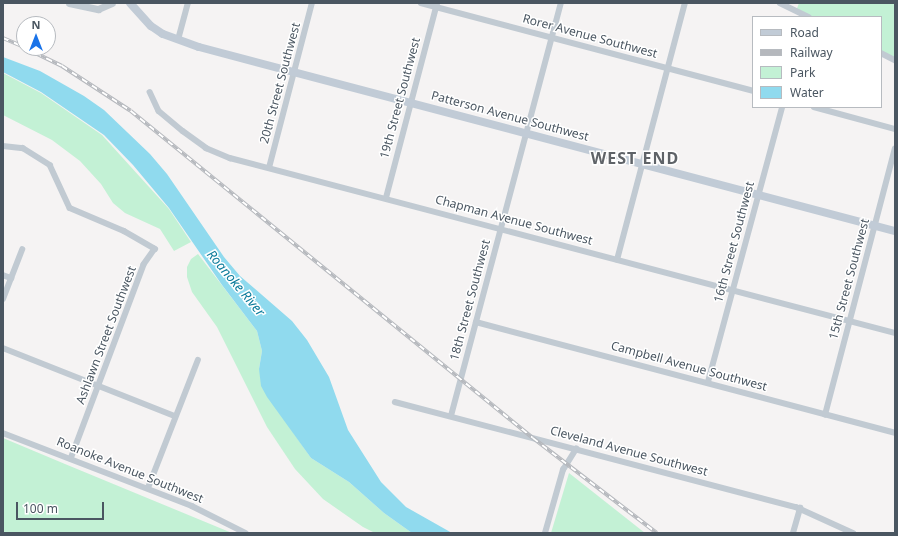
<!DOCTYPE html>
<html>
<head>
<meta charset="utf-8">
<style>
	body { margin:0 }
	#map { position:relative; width:898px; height:536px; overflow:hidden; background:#f5f3f3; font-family:"Noto Sans",sans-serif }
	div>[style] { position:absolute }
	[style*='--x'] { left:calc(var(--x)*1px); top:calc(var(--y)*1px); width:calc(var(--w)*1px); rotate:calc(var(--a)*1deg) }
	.green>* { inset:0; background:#c3f1d5 }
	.water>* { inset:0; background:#90daee }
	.minor>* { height:5.5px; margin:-2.75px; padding:0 2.75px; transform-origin:2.75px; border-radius:2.75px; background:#c1cad2 }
	.tertiary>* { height:7px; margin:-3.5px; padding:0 3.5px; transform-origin:3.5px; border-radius:3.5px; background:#c1cad2 }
	.secondary>* { height:8px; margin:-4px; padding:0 4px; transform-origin:4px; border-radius:4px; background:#c1cbd6 }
	.rail>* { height:3.5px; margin-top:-1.75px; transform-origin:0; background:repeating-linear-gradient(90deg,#fff 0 6px,#b5b8bd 0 12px); box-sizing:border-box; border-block:1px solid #b5b8bd }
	span { translate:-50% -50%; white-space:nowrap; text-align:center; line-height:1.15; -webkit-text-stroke:3px #fff; paint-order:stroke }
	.street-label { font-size:12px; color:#4a5661 }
	.water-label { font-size:13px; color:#0c7c9b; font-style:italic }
	.district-label { font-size:16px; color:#5f6368; font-weight:700; letter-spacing:1px }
	.frame { position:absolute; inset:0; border:4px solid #4a5661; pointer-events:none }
	.legend { position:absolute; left:752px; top:16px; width:130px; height:92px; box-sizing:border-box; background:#fff; border:1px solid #b7bbc0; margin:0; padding:5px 7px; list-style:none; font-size:12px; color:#4a5661 }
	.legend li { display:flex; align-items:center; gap:8px; height:20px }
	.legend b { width:20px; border:1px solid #b7bbc0 }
	.north { position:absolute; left:16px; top:16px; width:40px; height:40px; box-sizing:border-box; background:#fff; border:1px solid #b7bbc0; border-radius:50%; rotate:0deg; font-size:11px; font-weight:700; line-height:16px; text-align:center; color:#4a5661 }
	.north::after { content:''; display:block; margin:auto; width:14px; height:18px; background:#1a73e8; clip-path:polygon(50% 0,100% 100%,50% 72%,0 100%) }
	.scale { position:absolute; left:16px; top:502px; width:88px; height:18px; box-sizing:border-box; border:2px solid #4a5661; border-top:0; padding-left:5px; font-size:12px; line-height:14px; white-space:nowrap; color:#4a5661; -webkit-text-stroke:3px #fff; paint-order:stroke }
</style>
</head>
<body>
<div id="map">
	<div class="green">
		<i style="clip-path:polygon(799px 3px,895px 3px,895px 60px,881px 53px,881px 17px,809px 17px,796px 11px)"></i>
		<i style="clip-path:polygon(3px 73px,41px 93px,102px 135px,169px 209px,191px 242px,174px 251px,160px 229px,125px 213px,113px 203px,101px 184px,80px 161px,52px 140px,3px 115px)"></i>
		<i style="clip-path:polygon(198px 254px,257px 331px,262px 351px,259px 369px,290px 428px,311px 458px,349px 482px,384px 513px,412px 533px,375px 533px,363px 527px,323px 499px,295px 469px,267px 427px,217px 327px,192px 292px,187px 277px,187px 267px,191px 259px)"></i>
		<i style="clip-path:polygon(3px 438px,65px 464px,232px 533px,3px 533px)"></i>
		<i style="clip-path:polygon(569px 473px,645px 533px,551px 533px)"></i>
	</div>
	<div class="water">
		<i style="clip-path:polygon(3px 57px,40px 71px,84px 96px,104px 110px,150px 154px,167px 174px,224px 257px,240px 276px,292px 321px,307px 340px,329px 377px,348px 430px,381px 482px,406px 507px,452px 533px,412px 533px,384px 513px,349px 482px,311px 458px,267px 397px,261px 386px,259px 369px,262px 351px,257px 331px,222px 285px,169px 208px,133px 165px,104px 135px,41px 92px,3px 72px)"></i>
	</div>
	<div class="minor">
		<i style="--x:421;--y:3;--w:343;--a:14.8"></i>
		<i style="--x:780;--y:3;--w:32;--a:26"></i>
		<i style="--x:178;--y:40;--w:38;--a:-75"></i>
		<i style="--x:881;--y:53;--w:16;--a:27"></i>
		<i style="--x:150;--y:92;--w:21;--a:65"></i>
		<i style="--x:159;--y:111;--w:31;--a:40"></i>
		<i style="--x:183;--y:131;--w:29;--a:36"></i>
		<i style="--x:206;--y:148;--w:26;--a:23"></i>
		<i style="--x:230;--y:158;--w:688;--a:14.74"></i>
		<i style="--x:814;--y:107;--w:84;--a:15.2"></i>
		<i style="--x:3;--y:146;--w:20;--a:6"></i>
		<i style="--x:23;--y:148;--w:32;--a:32"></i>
		<i style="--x:50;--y:165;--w:47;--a:65.1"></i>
		<i style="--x:70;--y:208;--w:59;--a:23.1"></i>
		<i style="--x:124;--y:231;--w:36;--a:30"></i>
		<i style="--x:155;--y:249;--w:19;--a:125"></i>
		<i style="--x:144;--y:265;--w:207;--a:110.6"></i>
		<i style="--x:269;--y:168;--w:171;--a:-75.4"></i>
		<i style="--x:386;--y:198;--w:202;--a:-75.3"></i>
		<i style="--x:617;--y:260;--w:266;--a:-75.2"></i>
		<i style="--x:3;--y:275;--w:9;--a:21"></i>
		<i style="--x:3;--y:299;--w:53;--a:-68.8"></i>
		<i style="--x:476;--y:322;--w:433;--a:14.8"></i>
		<i style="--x:3;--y:348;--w:185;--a:21.6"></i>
		<i style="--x:708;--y:382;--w:285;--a:-74.9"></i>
		<i style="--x:395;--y:402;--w:415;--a:14.7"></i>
		<i style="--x:796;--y:507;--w:63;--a:24.5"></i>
		<i style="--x:825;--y:415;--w:275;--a:-75.3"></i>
		<i style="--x:451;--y:416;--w:427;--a:-75.1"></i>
		<i style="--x:3;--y:433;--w:203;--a:21.1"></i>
		<i style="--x:192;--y:506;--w:60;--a:26.6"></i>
		<i style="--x:148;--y:488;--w:137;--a:-68.7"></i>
		<i style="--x:545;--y:533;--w:66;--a:-74.1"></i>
		<i style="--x:563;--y:470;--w:25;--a:-58"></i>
		<i style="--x:793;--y:533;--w:26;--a:-74"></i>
	</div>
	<div class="tertiary">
		<i style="--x:69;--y:3;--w:30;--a:12"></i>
		<i style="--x:98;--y:9;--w:15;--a:-23"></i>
	</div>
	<div class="secondary">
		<i style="--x:130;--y:3;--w:31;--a:48"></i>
		<i style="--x:151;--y:26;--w:14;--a:34"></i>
		<i style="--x:163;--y:34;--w:38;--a:20"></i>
		<i style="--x:199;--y:47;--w:720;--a:14.81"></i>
	</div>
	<div class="rail">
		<i style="--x:3;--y:38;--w:23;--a:23"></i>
		<i style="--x:25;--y:48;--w:41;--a:25.9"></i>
		<i style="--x:62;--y:66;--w:82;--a:33.1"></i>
		<i style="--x:131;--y:111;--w:518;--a:39.13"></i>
		<i style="--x:533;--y:438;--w:156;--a:37.5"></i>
	</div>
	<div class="street-label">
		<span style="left:590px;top:36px;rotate:15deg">Rorer Avenue Southwest</span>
		<span style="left:280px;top:83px;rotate:-75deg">20th Street Southwest</span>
		<span style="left:400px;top:98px;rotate:-75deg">19th Street Southwest</span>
		<span style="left:510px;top:116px;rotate:15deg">Patterson Avenue Southwest</span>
		<span style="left:514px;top:220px;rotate:15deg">Chapman Avenue Southwest</span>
		<span style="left:734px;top:242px;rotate:-75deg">16th Street Southwest</span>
		<span style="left:849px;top:279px;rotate:-75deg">15th Street Southwest</span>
		<span style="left:470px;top:300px;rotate:-75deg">18th Street Southwest</span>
		<span style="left:106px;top:335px;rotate:-69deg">Ashlawn Street Southwest</span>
		<span style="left:689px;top:366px;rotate:15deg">Campbell Avenue Southwest</span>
		<span style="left:629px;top:451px;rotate:15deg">Cleveland Avenue Southwest</span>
		<span style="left:130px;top:470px;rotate:22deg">Roanoke Avenue Southwest</span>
	</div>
	<div class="water-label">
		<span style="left:236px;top:283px;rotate:50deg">Roanoke River</span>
	</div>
	<div class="district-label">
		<span style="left:635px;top:158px">WEST END</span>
	</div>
	<div class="frame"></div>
	<ul class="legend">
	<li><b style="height:5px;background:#c1cbd6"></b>Road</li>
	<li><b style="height:5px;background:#b5b8bd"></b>Railway</li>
	<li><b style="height:11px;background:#c3f1d5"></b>Park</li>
	<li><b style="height:11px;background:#90daee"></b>Water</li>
	</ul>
	<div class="north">N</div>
	<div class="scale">100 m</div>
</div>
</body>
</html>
